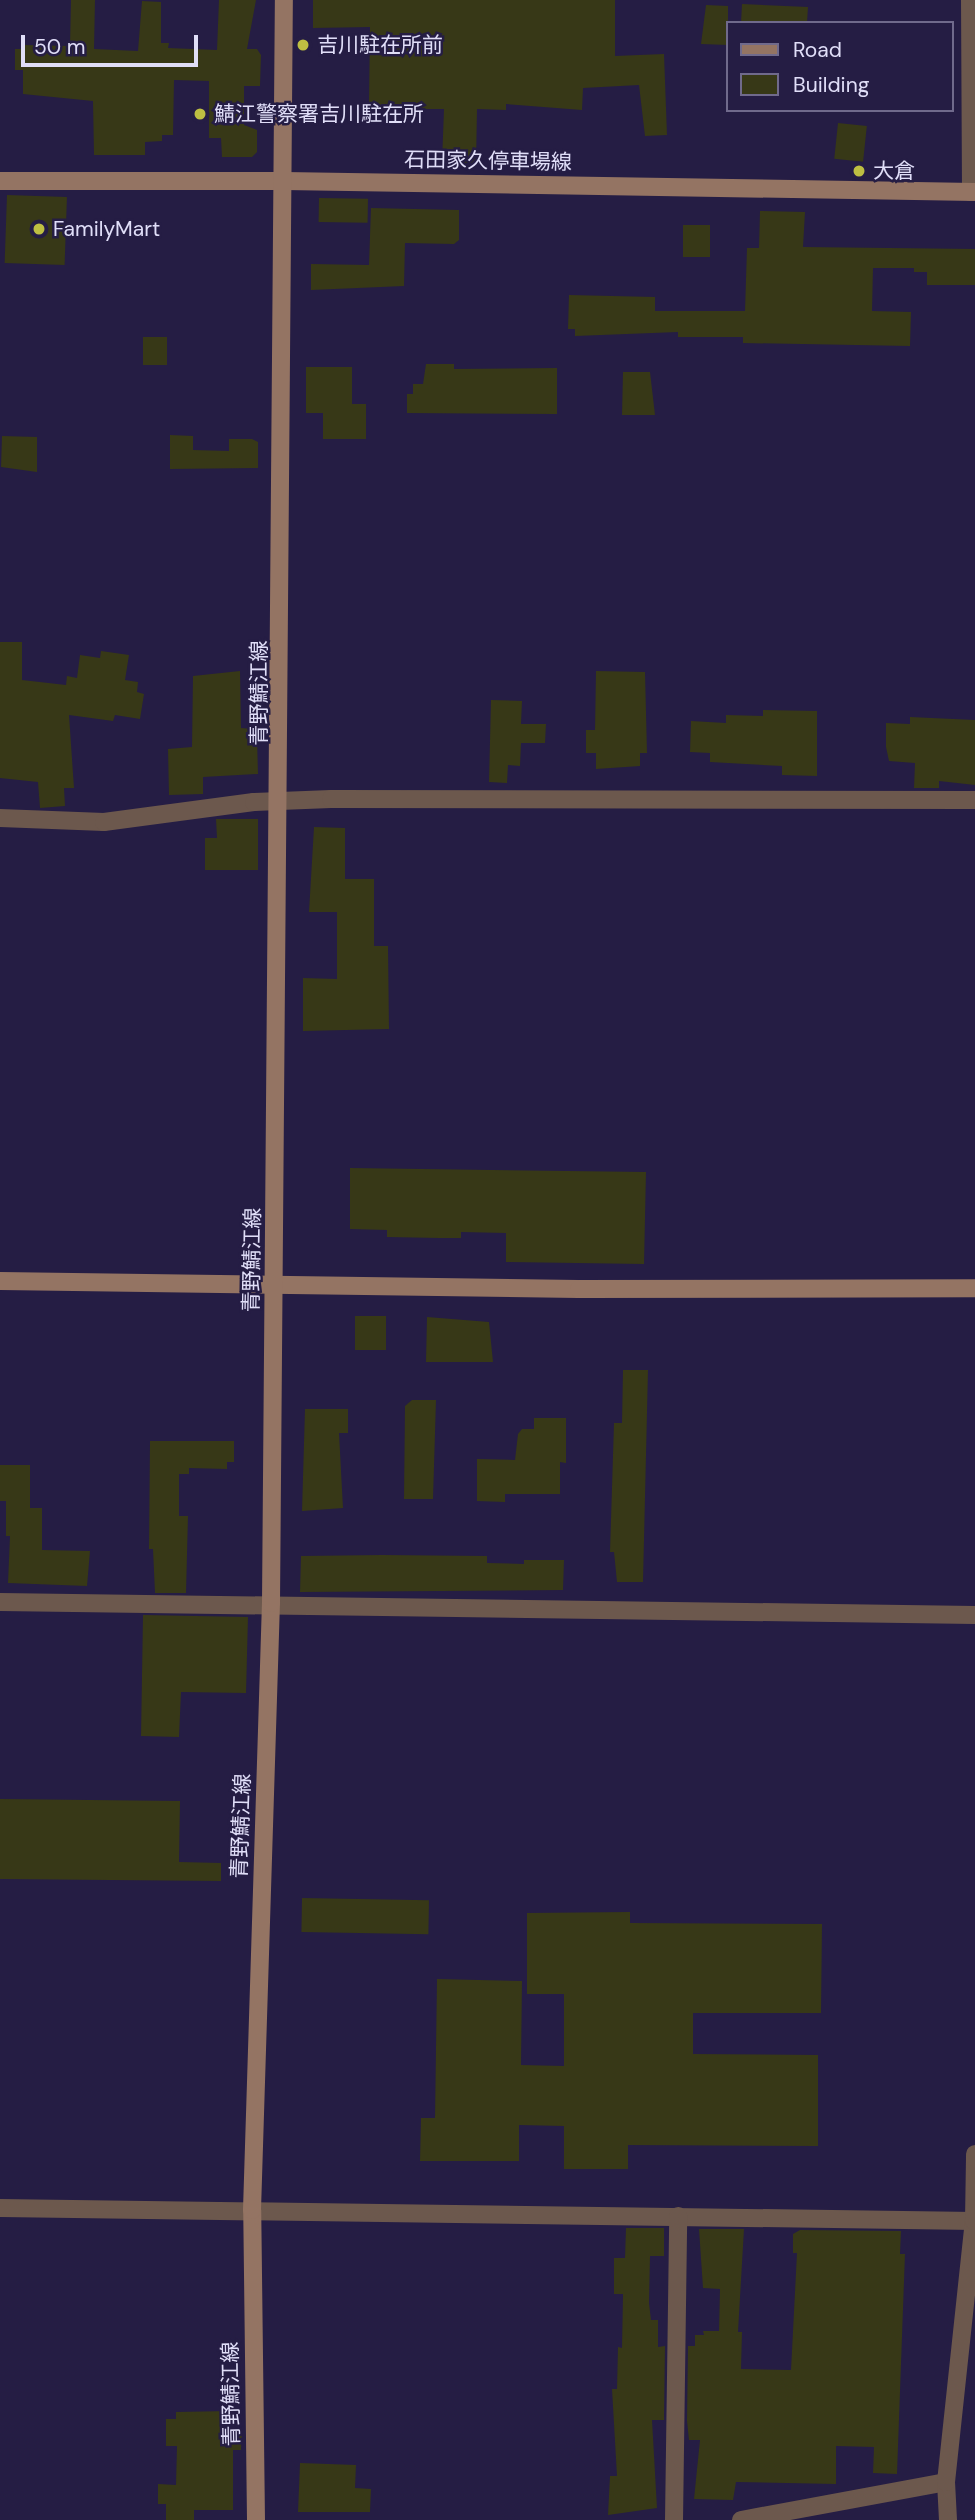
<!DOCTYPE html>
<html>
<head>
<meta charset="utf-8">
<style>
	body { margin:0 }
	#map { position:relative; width:975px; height:2520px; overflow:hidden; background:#251d44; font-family:"DM Sans","Noto Sans JP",sans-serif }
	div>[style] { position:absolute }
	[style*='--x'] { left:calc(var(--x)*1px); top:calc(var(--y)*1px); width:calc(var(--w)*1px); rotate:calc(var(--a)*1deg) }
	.building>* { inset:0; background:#373817; transform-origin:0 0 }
	.street>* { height:18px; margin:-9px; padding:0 9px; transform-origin:9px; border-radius:9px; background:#6c584d }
	.secondary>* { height:18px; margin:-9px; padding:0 9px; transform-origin:9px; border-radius:9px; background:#947463 }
	.dots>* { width:19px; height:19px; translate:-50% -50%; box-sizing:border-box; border:4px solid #251d44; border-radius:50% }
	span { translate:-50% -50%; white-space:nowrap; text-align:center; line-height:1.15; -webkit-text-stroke:5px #251d44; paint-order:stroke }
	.poi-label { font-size:21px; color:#e0def8 }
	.left { translate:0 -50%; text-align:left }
	.street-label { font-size:21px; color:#e0def8 }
	.legend { position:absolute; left:726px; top:21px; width:228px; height:91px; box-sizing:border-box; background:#251d44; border:2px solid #706a8c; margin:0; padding:9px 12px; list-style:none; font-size:21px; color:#e0def8 }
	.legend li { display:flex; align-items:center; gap:14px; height:35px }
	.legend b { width:35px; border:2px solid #706a8c }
	.scale { position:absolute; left:21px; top:35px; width:177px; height:32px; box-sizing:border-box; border:4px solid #e0def8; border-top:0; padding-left:9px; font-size:21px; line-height:24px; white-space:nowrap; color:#e0def8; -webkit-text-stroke:5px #251d44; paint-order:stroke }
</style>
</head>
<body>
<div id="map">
	<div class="building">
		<i style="clip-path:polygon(71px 0,95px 0,94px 49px,138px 51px,142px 1px,161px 2px,161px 43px,169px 43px,168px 48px,217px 50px,219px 0,256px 0,247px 49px,257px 49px,261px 55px,260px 86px,244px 86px,244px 125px,257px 130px,257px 152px,252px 157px,222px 157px,221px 138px,209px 138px,209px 81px,174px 80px,173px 135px,162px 135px,162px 141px,145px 142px,145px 155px,94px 155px,93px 101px,23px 94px,23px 70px,15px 70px,15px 49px,24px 49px,24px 45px,70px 46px)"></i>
		<i style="clip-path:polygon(313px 0,615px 0,615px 56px,664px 54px,667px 135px,645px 136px,639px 85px,583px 88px,582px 110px,506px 104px,506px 110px,477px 109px,476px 163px,442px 162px,444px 109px,375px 109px,375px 103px,369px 103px,370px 27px,313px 28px)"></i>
		<i style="clip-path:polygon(742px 4px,808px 7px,807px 23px,741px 23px)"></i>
		<i style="clip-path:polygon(706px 5px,728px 6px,728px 45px,701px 44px)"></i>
		<i style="left:838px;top:123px;width:29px;height:36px;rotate:6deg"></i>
		<i style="left:7px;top:195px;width:60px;height:68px;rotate:2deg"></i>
		<i style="left:319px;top:198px;width:49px;height:24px;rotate:1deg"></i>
		<i style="clip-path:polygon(371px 208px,459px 210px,459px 240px,454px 244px,405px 243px,404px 286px,311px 290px,311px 264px,369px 265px)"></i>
		<i style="clip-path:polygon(760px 211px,805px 212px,803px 247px,975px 249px,975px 285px,927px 285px,927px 272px,914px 272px,914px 268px,873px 268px,872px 311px,911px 312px,910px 346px,743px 343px,743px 337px,678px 337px,678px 332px,575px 336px,575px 329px,568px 329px,569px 295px,655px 297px,655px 311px,745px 311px,747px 248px,759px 248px)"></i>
		<i style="left:683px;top:225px;width:27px;height:32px"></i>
		<i style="left:143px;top:337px;width:24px;height:28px"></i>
		<i style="clip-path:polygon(426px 364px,454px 364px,454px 369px,557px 368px,557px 414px,407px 413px,407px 394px,413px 394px,413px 384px,423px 384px)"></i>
		<i style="clip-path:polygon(306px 367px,352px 367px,352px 404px,366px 404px,366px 439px,323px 439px,323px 413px,306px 413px)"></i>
		<i style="clip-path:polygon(623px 372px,650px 372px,655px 415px,622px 415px)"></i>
		<i style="clip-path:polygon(170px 435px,193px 436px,193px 450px,229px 451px,229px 439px,252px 439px,258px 442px,258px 468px,170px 469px)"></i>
		<i style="clip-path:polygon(2px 436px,37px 437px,37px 472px,1px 467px)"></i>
		<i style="clip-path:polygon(0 642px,22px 642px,22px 680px,66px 685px,67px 676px,77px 678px,80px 655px,100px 658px,101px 651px,129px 655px,125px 680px,138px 682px,137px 692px,144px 694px,140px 719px,115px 715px,113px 721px,69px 715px,74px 788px,64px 788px,65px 806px,40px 808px,38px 782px,0 778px)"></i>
		<i style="clip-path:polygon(240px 671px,241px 728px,253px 729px,257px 738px,258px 774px,203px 777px,203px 794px,169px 795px,168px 749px,192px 747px,193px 676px)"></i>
		<i style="clip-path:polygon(596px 671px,645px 672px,647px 753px,640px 753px,640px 766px,596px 769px,596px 753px,586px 753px,586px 730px,595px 730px)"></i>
		<i style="clip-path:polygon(491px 700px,522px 701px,521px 724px,546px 724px,545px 743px,521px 743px,520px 766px,508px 765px,507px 783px,489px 782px)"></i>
		<i style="clip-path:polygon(763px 710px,817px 711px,817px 776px,782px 775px,782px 766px,710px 762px,710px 753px,690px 752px,691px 721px,726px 723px,726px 715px,763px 716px)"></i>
		<i style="clip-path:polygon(910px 717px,975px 720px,975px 785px,939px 781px,939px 788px,914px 788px,915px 763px,889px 761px,886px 747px,886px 723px,910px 724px)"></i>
		<i style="clip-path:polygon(216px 819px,258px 819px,258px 870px,205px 870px,205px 838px,217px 838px)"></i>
		<i style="clip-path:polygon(314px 827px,345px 828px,345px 879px,374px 879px,374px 946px,388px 946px,389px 1029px,303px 1031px,303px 978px,337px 979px,337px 912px,309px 912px)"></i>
		<i style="clip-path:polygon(350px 1168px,646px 1172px,644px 1264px,506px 1262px,506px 1233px,461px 1232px,461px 1238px,440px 1238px,387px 1237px,387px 1230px,350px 1229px)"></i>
		<i style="left:355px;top:1316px;width:31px;height:34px"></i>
		<i style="clip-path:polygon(427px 1317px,489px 1322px,493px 1362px,426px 1362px)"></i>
		<i style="clip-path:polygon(623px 1370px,648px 1370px,643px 1582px,617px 1582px,614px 1552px,610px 1552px,614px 1423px,622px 1423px)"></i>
		<i style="clip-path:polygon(412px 1400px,436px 1400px,433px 1499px,404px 1499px,405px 1406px)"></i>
		<i style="clip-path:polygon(305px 1409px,348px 1409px,348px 1433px,339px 1433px,343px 1508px,302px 1511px)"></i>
		<i style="clip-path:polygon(534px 1418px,566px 1418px,566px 1463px,560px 1462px,560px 1494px,505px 1494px,505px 1502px,477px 1501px,477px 1459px,515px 1460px,518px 1434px,522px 1429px,534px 1429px)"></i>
		<i style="clip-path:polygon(150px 1441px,234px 1441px,234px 1462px,227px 1462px,227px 1469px,189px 1468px,189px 1474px,179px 1474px,179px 1516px,188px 1516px,186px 1593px,155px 1593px,153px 1549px,149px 1549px)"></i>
		<i style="clip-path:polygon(0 1465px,30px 1465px,30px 1508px,42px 1508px,42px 1550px,90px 1551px,87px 1586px,8px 1583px,10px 1536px,6px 1536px,6px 1501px,0 1501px)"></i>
		<i style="clip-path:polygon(382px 1555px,487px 1556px,487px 1563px,524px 1564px,524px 1560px,564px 1560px,563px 1590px,300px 1592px,301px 1556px)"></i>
		<i style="clip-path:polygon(143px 1615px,248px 1617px,246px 1693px,181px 1692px,179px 1737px,141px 1736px)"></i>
		<i style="clip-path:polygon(0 1799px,180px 1801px,179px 1862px,221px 1863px,221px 1881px,0 1879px)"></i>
		<i style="left:302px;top:1898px;width:127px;height:34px;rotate:1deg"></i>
		<i style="clip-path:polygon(630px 1912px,630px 1923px,822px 1924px,821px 2013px,693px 2013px,693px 2054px,818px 2055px,818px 2146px,628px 2145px,628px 2169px,564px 2169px,564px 2126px,519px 2125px,519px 2161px,420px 2161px,421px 2118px,435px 2118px,437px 1979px,522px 1981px,521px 2065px,564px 2066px,564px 1994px,527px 1994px,527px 1913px)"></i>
		<i style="clip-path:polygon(626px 2228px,664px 2228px,664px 2256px,650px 2256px,649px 2303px,651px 2320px,658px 2320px,658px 2347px,665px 2346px,664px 2420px,652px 2420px,657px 2508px,608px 2515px,610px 2476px,617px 2476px,612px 2389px,617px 2389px,618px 2347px,622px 2348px,623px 2294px,614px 2294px,614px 2258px,625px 2258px)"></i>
		<i style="clip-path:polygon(699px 2229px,744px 2229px,738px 2332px,742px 2332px,741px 2369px,791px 2370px,797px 2253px,793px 2253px,793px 2234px,800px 2230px,901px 2231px,900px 2254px,905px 2254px,897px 2474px,873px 2473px,874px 2447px,836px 2446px,836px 2484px,736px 2482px,733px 2500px,694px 2499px,700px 2440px,689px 2440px,687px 2421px,688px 2346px,695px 2346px,695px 2335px,704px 2335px,703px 2331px,719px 2331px,720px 2289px,703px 2288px)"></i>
		<i style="clip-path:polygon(230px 2411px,229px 2429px,242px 2429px,241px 2450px,233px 2450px,233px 2510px,194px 2510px,194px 2520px,166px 2520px,166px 2504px,158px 2504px,158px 2484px,176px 2485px,177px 2446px,166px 2446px,166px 2419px,176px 2419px,176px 2412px)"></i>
		<i style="clip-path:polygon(300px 2463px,356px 2465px,355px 2488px,371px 2489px,370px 2512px,298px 2512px)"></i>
	</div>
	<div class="street">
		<i style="--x:970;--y:0;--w:192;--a:89.7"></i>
		<i style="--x:0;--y:818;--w:104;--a:2.2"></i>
		<i style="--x:104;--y:822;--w:151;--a:-7.6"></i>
		<i style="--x:254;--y:802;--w:77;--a:-2.2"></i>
		<i style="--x:331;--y:799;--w:644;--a:0.09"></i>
		<i style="--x:0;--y:1602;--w:975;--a:0.76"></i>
		<i style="--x:0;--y:2208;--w:975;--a:0.76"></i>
		<i style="--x:674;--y:2520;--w:304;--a:-89.2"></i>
		<i style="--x:741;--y:2520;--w:208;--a:-10.5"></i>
		<i style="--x:948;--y:2520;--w:38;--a:-93"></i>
		<i style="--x:946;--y:2482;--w:262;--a:-83.9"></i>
		<i style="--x:974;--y:2221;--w:67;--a:-89.1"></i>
	</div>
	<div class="secondary">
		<i style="--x:0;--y:181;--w:284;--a:0"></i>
		<i style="--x:284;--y:181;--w:691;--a:0.91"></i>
		<i style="--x:0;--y:1281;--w:579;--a:0.79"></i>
		<i style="--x:579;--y:1289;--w:396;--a:-0.1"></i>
		<i style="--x:256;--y:2520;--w:310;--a:-90.7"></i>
		<i style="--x:252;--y:2210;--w:607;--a:-88.21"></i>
		<i style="--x:271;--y:1603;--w:1603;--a:-89.54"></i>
	</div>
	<div class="dots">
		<i style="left:303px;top:45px;background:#bebf42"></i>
		<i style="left:200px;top:114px;background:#bebf42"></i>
		<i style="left:859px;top:171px;background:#bebf42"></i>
		<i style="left:39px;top:229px;background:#bebf42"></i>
	</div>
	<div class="poi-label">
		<span class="left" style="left:317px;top:45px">吉川駐在所前</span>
		<span class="left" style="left:214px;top:114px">鯖江警察署吉川駐在所</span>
		<span class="left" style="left:873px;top:171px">大倉</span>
		<span class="left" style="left:53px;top:229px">FamilyMart</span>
	</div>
	<div class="street-label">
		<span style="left:488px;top:161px;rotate:1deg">石田家久停車場線</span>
		<span style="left:259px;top:693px;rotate:-90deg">青野鯖江線</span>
		<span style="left:252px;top:1260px;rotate:-89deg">青野鯖江線</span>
		<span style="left:241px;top:1826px;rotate:-88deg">青野鯖江線</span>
		<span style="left:231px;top:2394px;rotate:-91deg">青野鯖江線</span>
	</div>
	<ul class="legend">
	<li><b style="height:9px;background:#947463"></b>Road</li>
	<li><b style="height:19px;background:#373817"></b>Building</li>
	</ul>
	<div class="scale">50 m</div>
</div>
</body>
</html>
